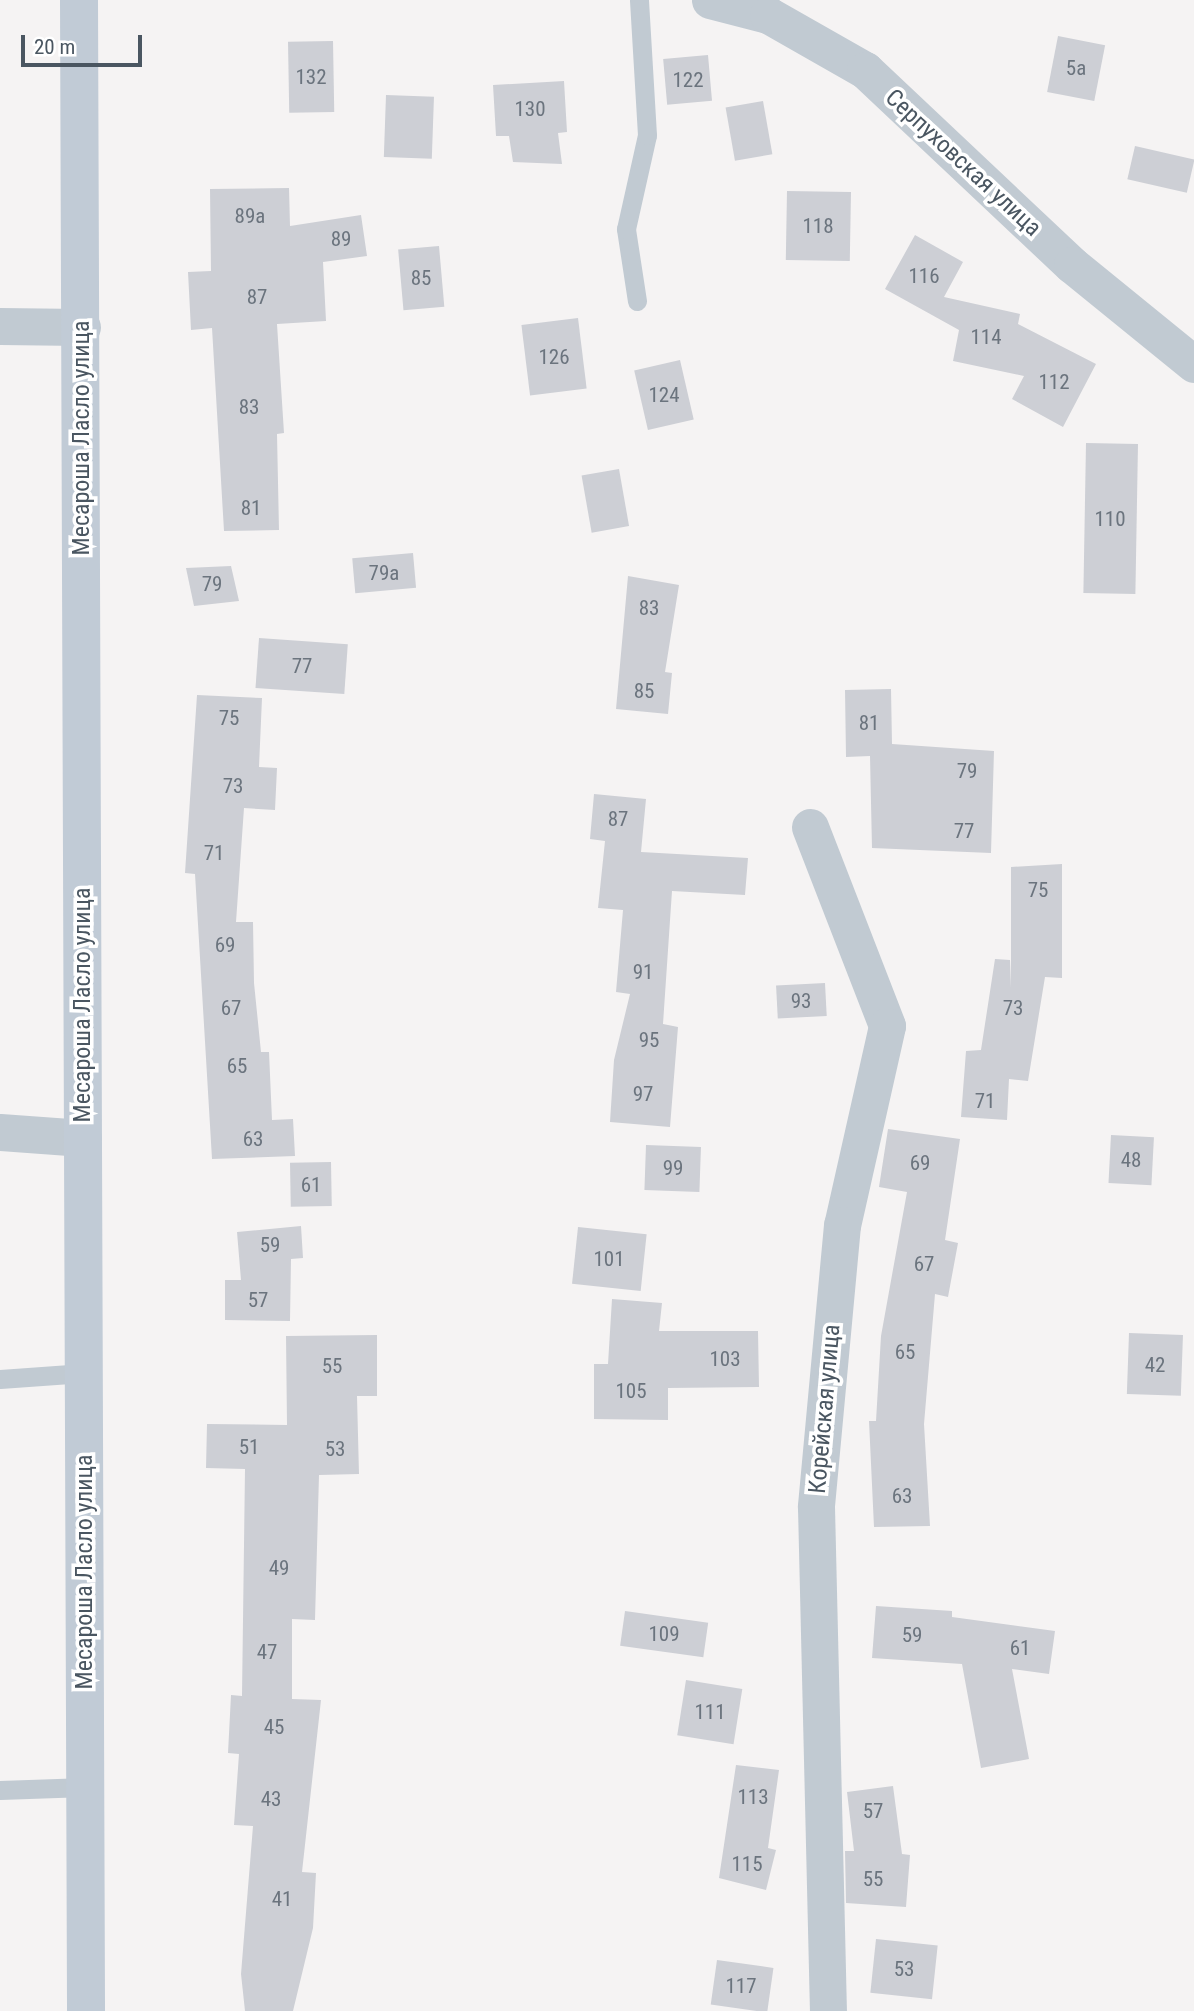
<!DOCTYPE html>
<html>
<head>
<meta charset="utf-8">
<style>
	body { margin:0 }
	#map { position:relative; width:1194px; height:2011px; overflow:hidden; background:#f5f3f3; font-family:"Roboto Condensed",sans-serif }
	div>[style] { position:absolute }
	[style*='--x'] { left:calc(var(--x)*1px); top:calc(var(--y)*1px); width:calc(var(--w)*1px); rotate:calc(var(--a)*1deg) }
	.building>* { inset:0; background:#cdcfd5; transform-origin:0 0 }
	.lane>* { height:19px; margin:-9.5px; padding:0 9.5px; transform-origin:9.5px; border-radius:9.5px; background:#c1cad2 }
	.street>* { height:37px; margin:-18.5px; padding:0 18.5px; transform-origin:18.5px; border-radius:18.5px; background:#c1cad2 }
	.secondary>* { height:38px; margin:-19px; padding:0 19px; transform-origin:19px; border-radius:19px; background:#c1cbd6 }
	span { translate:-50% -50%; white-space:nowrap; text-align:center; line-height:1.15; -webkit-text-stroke:7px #fff; paint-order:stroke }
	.number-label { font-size:21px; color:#6b747e }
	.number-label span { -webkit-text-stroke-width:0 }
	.street-label { font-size:24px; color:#4a5661 }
	.scale { position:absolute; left:21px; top:35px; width:121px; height:32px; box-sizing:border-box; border:4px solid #4a5661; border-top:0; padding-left:9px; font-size:21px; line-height:24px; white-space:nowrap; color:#4a5661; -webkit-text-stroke:5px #fff; paint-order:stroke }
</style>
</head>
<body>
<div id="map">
	<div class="building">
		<i style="left:1058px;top:36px;width:48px;height:57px;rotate:11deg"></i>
		<i style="left:333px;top:41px;width:71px;height:45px;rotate:89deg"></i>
		<i style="left:708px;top:55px;width:46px;height:45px;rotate:85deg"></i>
		<i style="clip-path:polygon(564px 81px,567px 132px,558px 133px,562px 164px,513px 162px,509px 136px,496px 136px,493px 85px)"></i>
		<i style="left:386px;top:95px;width:48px;height:62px;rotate:2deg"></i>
		<i style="left:763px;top:101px;width:54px;height:38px;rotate:80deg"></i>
		<i style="left:1135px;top:146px;width:61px;height:34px;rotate:13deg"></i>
		<i style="clip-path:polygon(289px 188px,290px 226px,361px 215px,367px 256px,323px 262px,326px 321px,277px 324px,284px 433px,277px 434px,279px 530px,224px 531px,212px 328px,191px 330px,188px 272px,211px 271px,210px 189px)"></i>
		<i style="left:787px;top:191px;width:64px;height:69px;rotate:1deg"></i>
		<i style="clip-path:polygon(915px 235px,963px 262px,944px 297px,1020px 314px,1018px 324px,1096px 364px,1063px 427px,1012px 399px,1024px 376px,953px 361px,959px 330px,885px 289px)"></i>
		<i style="left:439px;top:246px;width:61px;height:41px;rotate:85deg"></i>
		<i style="left:578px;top:318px;width:71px;height:57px;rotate:83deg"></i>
		<i style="left:680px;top:360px;width:61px;height:47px;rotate:77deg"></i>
		<i style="left:1086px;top:443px;width:52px;height:150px;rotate:1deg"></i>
		<i style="left:619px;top:469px;width:58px;height:38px;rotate:80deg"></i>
		<i style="left:413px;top:553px;width:35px;height:61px;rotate:85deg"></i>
		<i style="clip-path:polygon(231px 566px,239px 601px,194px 606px,186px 568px)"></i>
		<i style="clip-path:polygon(628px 576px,679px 585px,665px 672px,672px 673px,668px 714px,616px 709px)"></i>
		<i style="left:259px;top:638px;width:89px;height:50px;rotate:4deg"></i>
		<i style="clip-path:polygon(891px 689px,892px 744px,994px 751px,991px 853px,872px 848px,870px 756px,846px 757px,845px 690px)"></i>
		<i style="clip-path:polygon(197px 695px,262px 698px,259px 767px,277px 768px,275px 810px,244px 808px,236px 922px,253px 922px,254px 983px,261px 1052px,269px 1052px,272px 1120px,293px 1119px,295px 1156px,212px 1159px,195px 874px,185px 873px)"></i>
		<i style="clip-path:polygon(594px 794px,646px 799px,641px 852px,748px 858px,745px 895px,672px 891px,663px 1024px,678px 1027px,670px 1127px,610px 1122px,614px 1060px,630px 994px,616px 992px,623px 910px,598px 908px,605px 841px,590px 839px)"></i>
		<i style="clip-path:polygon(1062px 864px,1062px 978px,1045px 977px,1028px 1081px,1009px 1079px,1007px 1120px,961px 1117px,966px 1051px,981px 1050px,995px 959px,1010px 960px,1011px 988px,1011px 867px)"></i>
		<i style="left:825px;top:983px;width:33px;height:49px;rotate:87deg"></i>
		<i style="clip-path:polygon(888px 1129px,960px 1139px,945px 1240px,958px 1243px,948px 1297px,935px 1294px,924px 1424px,930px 1526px,874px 1527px,869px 1421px,876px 1421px,881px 1336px,907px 1192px,879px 1187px)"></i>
		<i style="left:1111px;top:1135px;width:43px;height:48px;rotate:3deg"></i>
		<i style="left:646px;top:1145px;width:55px;height:45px;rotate:2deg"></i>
		<i style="left:331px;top:1162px;width:44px;height:41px;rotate:89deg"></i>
		<i style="clip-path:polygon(301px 1226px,303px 1258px,291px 1259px,290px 1321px,225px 1320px,225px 1280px,241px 1280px,237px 1232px)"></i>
		<i style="left:578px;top:1227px;width:69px;height:57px;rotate:6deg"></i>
		<i style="clip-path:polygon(612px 1299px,662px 1303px,659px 1331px,758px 1331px,759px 1387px,668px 1388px,668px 1420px,594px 1419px,594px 1364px,608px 1364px)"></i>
		<i style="left:1129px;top:1333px;width:54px;height:61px;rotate:2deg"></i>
		<i style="clip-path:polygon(377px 1335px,377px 1396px,357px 1396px,359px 1474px,319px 1475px,315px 1620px,292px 1619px,292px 1699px,321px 1700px,302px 1872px,316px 1873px,313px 1928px,293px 2011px,245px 2011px,241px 1974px,253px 1826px,234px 1825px,239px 1754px,228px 1753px,231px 1695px,242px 1696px,245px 1469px,206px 1468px,207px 1424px,287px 1425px,286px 1336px)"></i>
		<i style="clip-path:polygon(876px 1606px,952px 1611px,952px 1617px,1055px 1631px,1049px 1674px,1012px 1669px,1029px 1759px,981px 1768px,962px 1664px,872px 1658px)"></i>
		<i style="left:625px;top:1611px;width:84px;height:35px;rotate:8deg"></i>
		<i style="left:686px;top:1680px;width:57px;height:56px;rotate:9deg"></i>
		<i style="clip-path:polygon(736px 1765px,779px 1770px,768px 1848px,776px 1850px,766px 1890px,719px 1878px)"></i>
		<i style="clip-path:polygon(893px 1786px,902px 1854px,910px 1855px,906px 1907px,846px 1903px,845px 1851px,854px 1851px,847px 1792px)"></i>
		<i style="left:876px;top:1939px;width:62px;height:54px;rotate:6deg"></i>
		<i style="left:717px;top:1960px;width:57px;height:45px;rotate:8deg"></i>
	</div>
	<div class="lane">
		<i style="--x:637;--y:301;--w:73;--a:-98.7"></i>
		<i style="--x:626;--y:229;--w:96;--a:-77.4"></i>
		<i style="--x:647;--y:135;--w:135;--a:-93.4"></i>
		<i style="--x:0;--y:1379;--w:84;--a:-4.1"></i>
		<i style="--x:0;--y:1790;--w:86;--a:-2"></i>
	</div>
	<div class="street">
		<i style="--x:710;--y:0;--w:60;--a:14.5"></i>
		<i style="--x:768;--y:15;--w:112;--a:29.6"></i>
		<i style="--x:865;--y:70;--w:284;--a:43.3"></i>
		<i style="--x:1072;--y:265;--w:157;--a:39.1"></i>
		<i style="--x:0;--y:326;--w:82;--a:0.7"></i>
		<i style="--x:810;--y:827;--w:213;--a:68.8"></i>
		<i style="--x:887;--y:1026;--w:204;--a:102.7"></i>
		<i style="--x:842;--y:1225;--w:283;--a:95.3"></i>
		<i style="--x:816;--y:1507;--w:504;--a:88.64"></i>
		<i style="--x:0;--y:1132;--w:83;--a:4.1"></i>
	</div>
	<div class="secondary">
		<i style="--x:79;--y:0;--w:2011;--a:89.8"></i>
	</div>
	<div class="number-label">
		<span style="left:1076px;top:68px">5а</span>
		<span style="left:311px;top:77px">132</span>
		<span style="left:688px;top:80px">122</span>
		<span style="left:530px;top:109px">130</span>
		<span style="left:250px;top:216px">89а</span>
		<span style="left:818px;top:226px">118</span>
		<span style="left:341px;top:239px">89</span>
		<span style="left:924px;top:276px">116</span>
		<span style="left:421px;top:278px">85</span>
		<span style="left:257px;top:297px">87</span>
		<span style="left:986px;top:337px">114</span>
		<span style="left:554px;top:357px">126</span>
		<span style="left:1054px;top:382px">112</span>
		<span style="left:664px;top:395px">124</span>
		<span style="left:249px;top:407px">83</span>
		<span style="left:251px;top:508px">81</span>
		<span style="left:1110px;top:519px">110</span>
		<span style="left:384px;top:573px">79а</span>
		<span style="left:212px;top:584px">79</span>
		<span style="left:649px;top:608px">83</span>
		<span style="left:302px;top:666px">77</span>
		<span style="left:644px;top:691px">85</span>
		<span style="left:229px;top:718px">75</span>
		<span style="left:869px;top:723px">81</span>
		<span style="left:967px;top:771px">79</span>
		<span style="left:233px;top:786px">73</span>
		<span style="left:618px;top:819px">87</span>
		<span style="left:964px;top:831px">77</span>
		<span style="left:214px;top:853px">71</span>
		<span style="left:1038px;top:890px">75</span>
		<span style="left:225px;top:945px">69</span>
		<span style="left:643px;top:972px">91</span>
		<span style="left:801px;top:1001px">93</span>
		<span style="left:231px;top:1008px">67</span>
		<span style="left:1013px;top:1008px">73</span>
		<span style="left:649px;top:1040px">95</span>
		<span style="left:237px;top:1066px">65</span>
		<span style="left:643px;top:1094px">97</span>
		<span style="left:985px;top:1101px">71</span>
		<span style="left:253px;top:1139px">63</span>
		<span style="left:1131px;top:1160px">48</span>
		<span style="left:920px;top:1163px">69</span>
		<span style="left:673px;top:1168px">99</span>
		<span style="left:311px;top:1185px">61</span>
		<span style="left:270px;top:1245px">59</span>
		<span style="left:609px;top:1259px">101</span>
		<span style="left:924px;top:1264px">67</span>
		<span style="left:258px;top:1300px">57</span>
		<span style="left:905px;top:1352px">65</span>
		<span style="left:725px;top:1359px">103</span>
		<span style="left:1155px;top:1365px">42</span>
		<span style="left:332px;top:1366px">55</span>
		<span style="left:631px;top:1391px">105</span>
		<span style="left:249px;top:1447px">51</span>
		<span style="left:335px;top:1449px">53</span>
		<span style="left:902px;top:1496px">63</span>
		<span style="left:279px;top:1568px">49</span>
		<span style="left:664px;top:1634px">109</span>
		<span style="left:912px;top:1635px">59</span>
		<span style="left:1020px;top:1648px">61</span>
		<span style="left:267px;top:1652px">47</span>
		<span style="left:710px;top:1712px">111</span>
		<span style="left:274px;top:1727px">45</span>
		<span style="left:753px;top:1797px">113</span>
		<span style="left:271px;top:1799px">43</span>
		<span style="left:873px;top:1811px">57</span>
		<span style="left:747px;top:1864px">115</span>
		<span style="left:873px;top:1879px">55</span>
		<span style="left:282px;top:1899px">41</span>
		<span style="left:904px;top:1969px">53</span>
		<span style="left:741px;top:1986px">117</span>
	</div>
	<div class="street-label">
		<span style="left:963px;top:163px;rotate:43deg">Серпуховская улица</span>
		<span style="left:82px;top:438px;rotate:-90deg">Месароша Ласло улица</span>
		<span style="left:83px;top:1005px;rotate:-90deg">Месароша Ласло улица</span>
		<span style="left:825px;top:1409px;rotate:-85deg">Корейская улица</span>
		<span style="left:85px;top:1572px;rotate:-90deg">Месароша Ласло улица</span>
	</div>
	<div class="scale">20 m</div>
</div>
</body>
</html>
